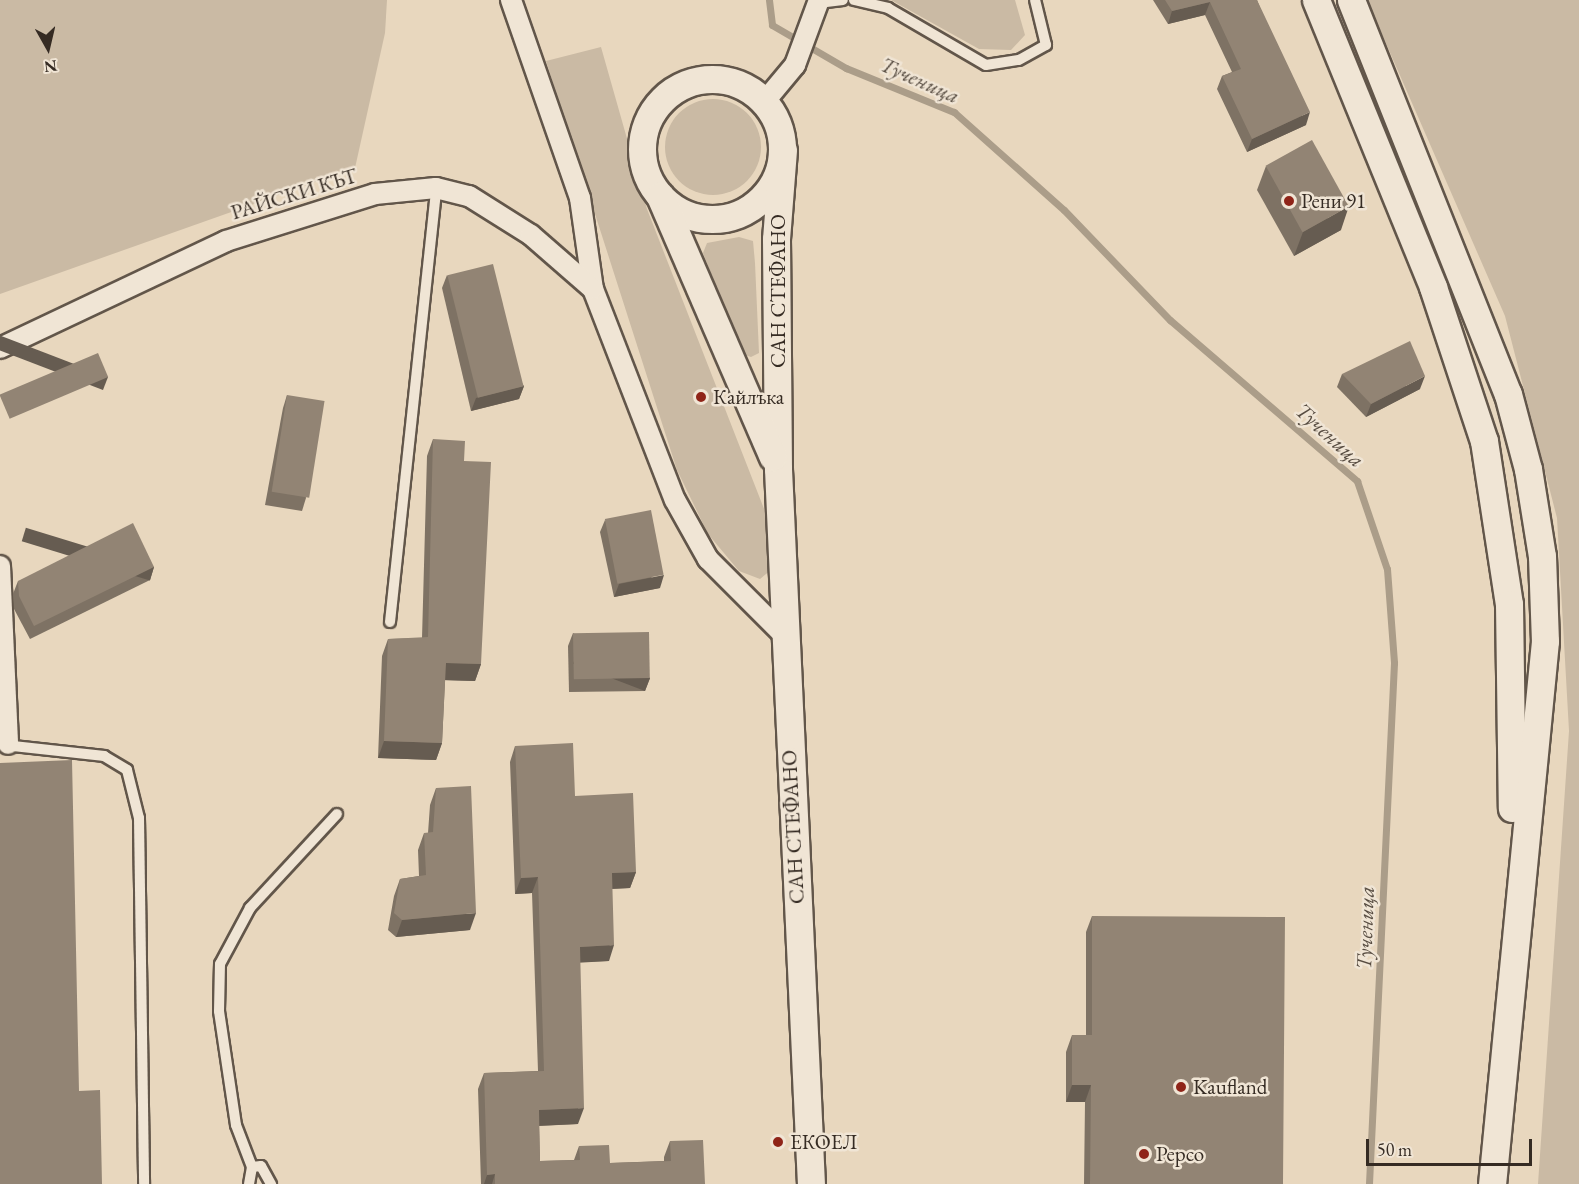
<!DOCTYPE html>
<html>
<head>
<meta charset="utf-8">
<style>
	body { margin:0 }
	#map { position:relative; width:1579px; height:1184px; overflow:hidden; background:#e8d7be; font-family:"EB Garamond",serif }
	div>[style] { position:absolute }
	[style*='--x'] { left:calc(var(--x)*1px); top:calc(var(--y)*1px); width:calc(var(--w)*1px); rotate:calc(var(--a)*1deg) }
	.green>* { inset:0; background:#cabaa4 }
	.round { border-radius:50% }
	.stream>* { height:7px; margin:-3.5px; padding:0 3.5px; transform-origin:3.5px; border-radius:3.5px; background:#ab9d89 }
	.roads { filter:drop-shadow(2px 0 #62564a) drop-shadow(-2px 0 #62564a) drop-shadow(0 2px #62564a) drop-shadow(0 -2px #62564a) }
	.lane>* { height:10px; margin:-5px; padding:0 5px; transform-origin:5px; border-radius:5px; background:#f0e5d5 }
	.street>* { height:20px; margin:-10px; padding:0 10px; transform-origin:10px; border-radius:10px; background:#f0e5d5 }
	.secondary>* { height:27px; margin:-13.5px; padding:0 13.5px; transform-origin:13.5px; border-radius:13.5px; background:#f0e5d5 }
	.secondary>.ring { margin:-13.5px; padding:0; box-sizing:content-box; background:none; border:27px solid #f0e5d5; border-radius:50% }
	.wall>* { inset:0; background:#7e7264 }
	.shaded-wall>* { inset:0; background:#665c51; transform-origin:0 0 }
	.building>* { inset:0; background:#928474; transform-origin:0 0 }
	.dots>* { width:16px; height:16px; translate:-50% -50%; box-sizing:border-box; border:3px solid #f0e5d5; border-radius:50% }
	span { translate:-50% -50%; white-space:nowrap; text-align:center; line-height:1.15; -webkit-text-stroke:5px #f0e5d5; paint-order:stroke }
	.street-label { font-size:21px; color:#352b23 }
	.poi-label { font-size:21px; color:#352b23 }
	.left { translate:0 -50%; text-align:left }
	.water-label { font-size:22px; color:#584d42; font-style:italic }
	.north { position:absolute; left:18px; top:18px; width:60px; height:60px; -webkit-text-stroke:4px #f0e5d5; paint-order:stroke; rotate:172deg; font-size:16px; font-weight:700; line-height:24px; text-align:center; color:#352b23 }
	.north::after { content:''; display:block; margin:auto; width:21px; height:27px; background:#352b23; clip-path:polygon(50% 0,100% 100%,50% 72%,0 100%) }
	.scale { position:absolute; left:1366px; top:1139px; width:166px; height:27px; box-sizing:border-box; border:3px solid #352b23; border-top:0; padding-left:8px; font-size:18px; line-height:21px; white-space:nowrap; color:#352b23; -webkit-text-stroke:4px #f0e5d5; paint-order:stroke }
</style>
</head>
<body>
<div id="map">
	<div class="green">
		<i style="clip-path:polygon(0 0,387px 0,385px 33px,355px 168px,0 294px)"></i>
		<i style="clip-path:polygon(891px 0,1015px 0,1025px 35px,1011px 50px,979px 49px)"></i>
		<i style="clip-path:polygon(1367px 0,1579px 0,1579px 1184px,1538px 1184px,1569px 731px,1557px 518px,1505px 316px)"></i>
		<i style="clip-path:polygon(601px 47px,647px 209px,766px 514px,771px 570px,760px 579px,739px 571px,708px 534px,677px 470px,546px 61px)"></i>
		<i class="round" style="left:665px;top:99px;width:96px;height:96px"></i>
		<i style="clip-path:polygon(739px 237px,753px 241px,755px 263px,759px 353px,751px 357px,742px 354px,703px 253px,707px 243px)"></i>
	</div>
	<div class="stream">
		<i style="--x:769;--y:0;--w:25;--a:83"></i>
		<i style="--x:772;--y:25;--w:86;--a:30.2"></i>
		<i style="--x:846;--y:68;--w:117;--a:22.2"></i>
		<i style="--x:954;--y:112;--w:147;--a:41.7"></i>
		<i style="--x:1064;--y:210;--w:153;--a:46.1"></i>
		<i style="--x:1170;--y:320;--w:247;--a:40.7"></i>
		<i style="--x:1357;--y:481;--w:93;--a:71.2"></i>
		<i style="--x:1387;--y:569;--w:94;--a:85.7"></i>
		<i style="--x:1394;--y:663;--w:522;--a:92.75"></i>
	</div>
	<div class="roads">
		<div class="lane">
			<i style="--x:854;--y:0;--w:35;--a:13"></i>
			<i style="--x:888;--y:8;--w:113;--a:30.2"></i>
			<i style="--x:986;--y:65;--w:33;--a:-9"></i>
			<i style="--x:1019;--y:60;--w:31;--a:-29"></i>
			<i style="--x:1046;--y:45;--w:46;--a:-103.7"></i>
			<i style="--x:818;--y:3;--w:25;--a:-7"></i>
			<i style="--x:390;--y:622;--w:436;--a:-83.9"></i>
			<i style="--x:4;--y:745;--w:101;--a:6.3"></i>
			<i style="--x:104;--y:756;--w:27;--a:31"></i>
			<i style="--x:127;--y:770;--w:49;--a:76"></i>
			<i style="--x:139;--y:818;--w:366;--a:89.2"></i>
			<i style="--x:252;--y:1167;--w:45;--a:-110.9"></i>
			<i style="--x:236;--y:1125;--w:115;--a:-98.5"></i>
			<i style="--x:219;--y:1011;--w:47;--a:-88.8"></i>
			<i style="--x:220;--y:964;--w:64;--a:-61.8"></i>
			<i style="--x:250;--y:908;--w:128;--a:-47.2"></i>
			<i style="--x:249;--y:1184;--w:17;--a:-80"></i>
			<i style="--x:252;--y:1167;--w:9;--a:-6"></i>
			<i style="--x:261;--y:1166;--w:21;--a:61"></i>
		</div>
		<div class="street">
			<i style="--x:511;--y:0;--w:210;--a:70.8"></i>
			<i style="--x:580;--y:198;--w:92;--a:81.9"></i>
			<i style="--x:593;--y:289;--w:226;--a:68.8"></i>
			<i style="--x:675;--y:500;--w:68;--a:60.8"></i>
			<i style="--x:708;--y:559;--w:107;--a:45"></i>
			<i style="--x:765;--y:101;--w:47;--a:-50.2"></i>
			<i style="--x:795;--y:65;--w:69;--a:-69.7"></i>
			<i style="--x:0;--y:348;--w:250;--a:-25.3"></i>
			<i style="--x:226;--y:241;--w:156;--a:-17.5"></i>
			<i style="--x:375;--y:194;--w:61;--a:-5.6"></i>
			<i style="--x:436;--y:188;--w:34;--a:14"></i>
			<i style="--x:469;--y:196;--w:73;--a:32.2"></i>
			<i style="--x:531;--y:235;--w:82;--a:41.1"></i>
			<i style="--x:0;--y:566;--w:178;--a:87.4"></i>
		</div>
		<div class="secondary">
			<i style="--x:1316;--y:0;--w:310;--a:67.8"></i>
			<i style="--x:1433;--y:287;--w:162;--a:71.7"></i>
			<i style="--x:1484;--y:441;--w:165;--a:81.3"></i>
			<i style="--x:1509;--y:604;--w:204;--a:89.2"></i>
			<i style="--x:1351;--y:0;--w:424;--a:68.3"></i>
			<i style="--x:1508;--y:394;--w:78;--a:75.1"></i>
			<i style="--x:1528;--y:469;--w:88;--a:80.9"></i>
			<i style="--x:1542;--y:556;--w:85;--a:88"></i>
			<i style="--x:1545;--y:641;--w:546;--a:95.57"></i>
			<i class="ring" style="left:642px;top:79px;width:113px;height:113px"></i>
			<i style="--x:783;--y:150;--w:89;--a:94.5"></i>
			<i style="--x:776;--y:239;--w:230;--a:89.5"></i>
			<i style="--x:778;--y:469;--w:716;--a:87.36"></i>
			<i style="--x:660;--y:196;--w:284;--a:66.6"></i>
		</div>
	</div>
	<div class="wall">
		<i style="clip-path:polygon(1153px 0,1257px 0,1306px 125px,1247px 152px,1217px 89px,1222px 76px,1232px 72px,1205px 15px,1168px 24px)"></i>
		<i style="clip-path:polygon(1266px 166px,1341px 230px,1294px 256px,1257px 190px)"></i>
		<i style="clip-path:polygon(447px 275px,524px 386px,519px 399px,471px 411px,442px 288px)"></i>
		<i style="clip-path:polygon(1342px 374px,1420px 389px,1366px 417px,1337px 387px)"></i>
		<i style="clip-path:polygon(287px 395px,306px 498px,302px 511px,265px 505px,283px 408px)"></i>
		<i style="clip-path:polygon(433px 439px,464px 461px,481px 664px,475px 681px,445px 680px,442px 743px,436px 760px,378px 758px,382px 656px,388px 639px,422px 638px,427px 456px)"></i>
		<i style="clip-path:polygon(605px 520px,660px 588px,614px 597px,600px 532px)"></i>
		<i style="clip-path:polygon(154px 567px,150px 580px,30px 639px,14px 609px,13px 594px,18px 581px)"></i>
		<i style="clip-path:polygon(573px 633px,650px 678px,645px 691px,569px 692px,568px 646px)"></i>
		<i style="clip-path:polygon(515px 746px,575px 796px,636px 872px,630px 888px,612px 889px,609px 961px,580px 962px,578px 1124px,539px 1126px,540px 1161px,574px 1160px,579px 1146px,610px 1163px,664px 1161px,664px 1157px,670px 1141px,705px 1184px,481px 1184px,478px 1089px,484px 1073px,538px 1071px,532px 893px,515px 894px,510px 762px)"></i>
		<i style="clip-path:polygon(436px 788px,470px 930px,396px 937px,388px 930px,394px 896px,400px 879px,419px 876px,418px 850px,424px 833px,428px 833px,430px 805px)"></i>
		<i style="clip-path:polygon(1092px 916px,1283px 1184px,1084px 1184px,1085px 1102px,1066px 1102px,1066px 1052px,1072px 1035px,1086px 1035px,1086px 932px)"></i>
	</div>
	<div class="shaded-wall">
		<i style="clip-path:polygon(1210px 2px,1205px 15px,1168px 24px,1172px 11px)"></i>
		<i style="clip-path:polygon(1310px 112px,1306px 125px,1247px 152px,1252px 139px)"></i>
		<i style="clip-path:polygon(1349px 206px,1341px 230px,1294px 256px,1303px 232px)"></i>
		<i style="clip-path:polygon(1425px 376px,1420px 389px,1366px 417px,1371px 404px)"></i>
		<i style="left:108px;top:377px;width:14px;height:118px;rotate:111deg"></i>
		<i style="clip-path:polygon(524px 386px,519px 399px,471px 411px,476px 398px)"></i>
		<i style="left:154px;top:567px;width:14px;height:134px;rotate:107deg"></i>
		<i style="clip-path:polygon(664px 575px,660px 588px,614px 597px,619px 584px)"></i>
		<i style="clip-path:polygon(446px 663px,481px 664px,475px 681px,440px 680px)"></i>
		<i style="left:650px;top:678px;width:14px;height:77px;rotate:111deg"></i>
		<i style="clip-path:polygon(384px 741px,442px 743px,436px 760px,378px 758px)"></i>
		<i style="clip-path:polygon(636px 872px,630px 888px,606px 889px,612px 873px)"></i>
		<i style="clip-path:polygon(538px 877px,532px 893px,515px 894px,521px 878px)"></i>
		<i style="clip-path:polygon(476px 913px,470px 930px,396px 937px,402px 920px)"></i>
		<i style="clip-path:polygon(614px 945px,609px 961px,574px 963px,580px 947px)"></i>
		<i style="clip-path:polygon(1072px 1085px,1091px 1085px,1085px 1102px,1066px 1102px)"></i>
		<i style="clip-path:polygon(584px 1108px,578px 1124px,533px 1126px,539px 1110px)"></i>
		<i style="clip-path:polygon(495px 1174px,492px 1184px,484px 1184px,487px 1175px)"></i>
	</div>
	<div class="building">
		<i style="clip-path:polygon(1165px 0,1257px 0,1310px 112px,1252px 139px,1222px 76px,1241px 69px,1210px 2px,1172px 11px)"></i>
		<i style="left:1312px;top:140px;width:76px;height:53px;rotate:61deg"></i>
		<i style="left:493px;top:264px;width:126px;height:47px;rotate:76deg"></i>
		<i style="clip-path:polygon(1410px 341px,1425px 376px,1371px 404px,1342px 374px)"></i>
		<i style="left:98px;top:353px;width:26px;height:107px;rotate:67deg"></i>
		<i style="left:287px;top:395px;width:38px;height:98px;rotate:9deg"></i>
		<i style="clip-path:polygon(433px 439px,465px 441px,464px 461px,491px 462px,481px 664px,446px 663px,442px 743px,384px 741px,388px 639px,428px 637px)"></i>
		<i style="left:651px;top:510px;width:66px;height:47px;rotate:79deg"></i>
		<i style="clip-path:polygon(133px 523px,154px 567px,34px 626px,19px 596px,18px 581px)"></i>
		<i style="left:649px;top:632px;width:46px;height:76px;rotate:89deg"></i>
		<i style="clip-path:polygon(573px 743px,575px 796px,633px 793px,636px 872px,612px 873px,614px 945px,580px 947px,584px 1108px,539px 1110px,540px 1161px,580px 1160px,579px 1146px,609px 1145px,610px 1163px,671px 1161px,670px 1141px,703px 1140px,705px 1184px,495px 1184px,495px 1174px,487px 1175px,484px 1073px,544px 1071px,538px 877px,521px 878px,515px 746px)"></i>
		<i style="clip-path:polygon(72px 760px,79px 1091px,100px 1090px,102px 1184px,0 1184px,0 763px)"></i>
		<i style="clip-path:polygon(471px 786px,476px 913px,402px 920px,394px 913px,400px 879px,426px 875px,424px 833px,433px 832px,436px 788px)"></i>
		<i style="clip-path:polygon(1092px 916px,1285px 917px,1283px 1184px,1090px 1184px,1091px 1085px,1072px 1085px,1072px 1035px,1092px 1035px)"></i>
	</div>
	<div class="dots">
		<i style="left:1289px;top:201px;background:#8f2418"></i>
		<i style="left:701px;top:397px;background:#8f2418"></i>
		<i style="left:1181px;top:1087px;background:#8f2418"></i>
		<i style="left:778px;top:1142px;background:#8f2418"></i>
		<i style="left:1144px;top:1154px;background:#8f2418"></i>
	</div>
	<div class="street-label">
		<span style="left:294px;top:194px;rotate:-17deg">РАЙСКИ КЪТ</span>
		<span style="left:778px;top:291px;rotate:-90deg">САН СТЕФАНО</span>
		<span style="left:793px;top:827px;rotate:-93deg">САН СТЕФАНО</span>
	</div>
	<div class="poi-label">
		<span class="left" style="left:1301px;top:201px">Рени 91</span>
		<span class="left" style="left:713px;top:397px">Кайлъка</span>
		<span class="left" style="left:1193px;top:1087px">Kaufland</span>
		<span class="left" style="left:790px;top:1142px">ЕКОЕЛ</span>
		<span class="left" style="left:1156px;top:1154px">Pepco</span>
	</div>
	<div class="water-label">
		<span style="left:920px;top:80px;rotate:24deg">Тученица</span>
		<span style="left:1330px;top:435px;rotate:42deg">Тученица</span>
		<span style="left:1365px;top:928px;rotate:-88deg">Тученица</span>
	</div>
	<div class="north">N</div>
	<div class="scale">50 m</div>
</div>
</body>
</html>
